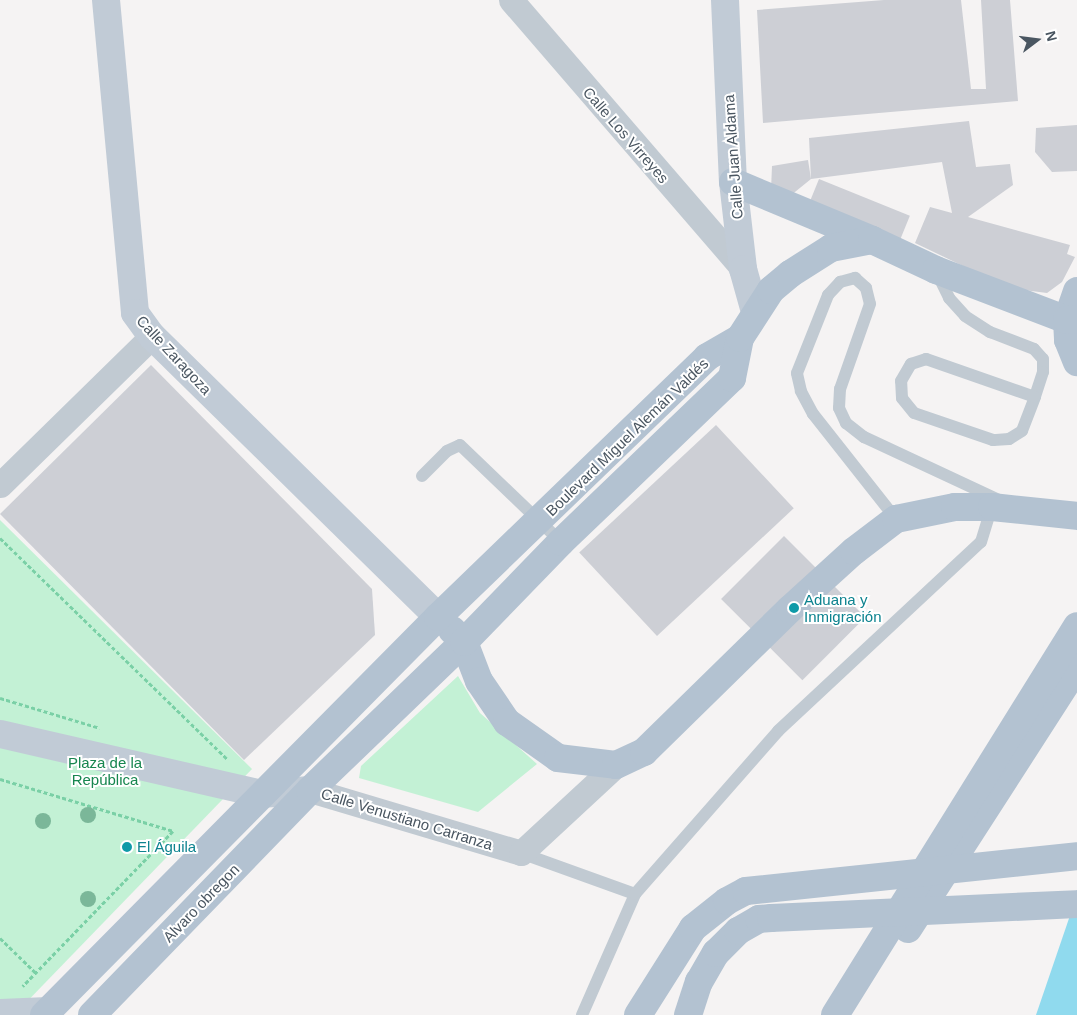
<!DOCTYPE html>
<html>
<head>
<meta charset="utf-8">
<style>
	body { margin:0 }
	#map { position:relative; width:1077px; height:1015px; overflow:hidden; background:#f5f3f3; font-family:Helvetica,sans-serif }
	div>[style] { position:absolute }
	[style*='--x'] { left:calc(var(--x)*1px); top:calc(var(--y)*1px); width:calc(var(--w)*1px); rotate:calc(var(--a)*1deg) }
	.green>* { inset:0; background:#c3f1d5 }
	.water>* { inset:0; background:#90daee }
	.building>* { inset:0; background:#cdcfd5; transform-origin:0 0 }
	.path>* { height:3px; margin-top:-1.5px; transform-origin:0; background:repeating-linear-gradient(90deg,#7ad0a6 0 4px,transparent 0 6.5px) }
	.lane>* { height:12px; margin:-6px; padding:0 6px; transform-origin:6px; border-radius:6px; background:#c1cad2 }
	.street>* { height:25px; margin:-12.5px; padding:0 12.5px; transform-origin:12.5px; border-radius:12.5px; background:#c1cad2 }
	.secondary>* { height:28px; margin:-14px; padding:0 14px; transform-origin:14px; border-radius:14px; background:#c1cbd6 }
	.primary>* { height:28px; margin:-14px; padding:0 14px; transform-origin:14px; border-radius:14px; background:#b3c2d1 }
	.primary-bridge>* { height:28px; margin:-14px; padding:0 14px; transform-origin:14px; border-radius:14px; background:#b3c2d1 }
	.trees>* { width:16px; height:16px; margin:-8px; border-radius:50%; background:#7bb799 }
	.dots>* { width:14px; height:14px; translate:-50% -50%; box-sizing:border-box; border:2px solid #fff; border-radius:50% }
	span { translate:-50% -50%; white-space:nowrap; text-align:center; line-height:1.15; -webkit-text-stroke:4px #fff; paint-order:stroke }
	.street-label { font-size:15px; color:#4a5661 }
	.culture-label { font-size:15px; color:#0d838f }
	.left { translate:0 -50%; text-align:left }
	.park-label { font-size:15px; color:#17864f }
	.north { position:absolute; left:1012px; top:15px; width:50px; height:50px; -webkit-text-stroke:4px #fff; paint-order:stroke; rotate:75deg; font-size:14px; font-weight:700; line-height:20px; text-align:center; color:#4a5661 }
	.north::after { content:''; display:block; margin:auto; width:18px; height:22px; background:#4a5661; clip-path:polygon(50% 0,100% 100%,50% 72%,0 100%) }
</style>
</head>
<body>
<div id="map">
	<div class="green">
		<i style="clip-path:polygon(0 520px,252px 769px,14px 1015px,0 1015px)"></i>
		<i style="clip-path:polygon(458px 676px,480px 713px,537px 764px,478px 812px,359px 778px,361px 766px)"></i>
	</div>
	<div class="water">
		<i style="clip-path:polygon(1077px 895px,1077px 1015px,1036px 1015px)"></i>
	</div>
	<div class="building">
		<i style="clip-path:polygon(884px 0,961px 0,971px 89px,986px 89px,981px 0,1010px 0,1018px 101px,763px 123px,757px 10px)"></i>
		<i style="clip-path:polygon(969px 121px,976px 167px,1010px 164px,1013px 185px,968px 217px,1070px 245px,1067px 254px,1075px 257px,1062px 282px,1047px 293px,1009px 288px,915px 243px,930px 207px,952px 213px,942px 162px,811px 179px,809px 138px)"></i>
		<i style="clip-path:polygon(1077px 125px,1077px 171px,1052px 172px,1035px 152px,1036px 128px)"></i>
		<i style="clip-path:polygon(808px 160px,811px 179px,790px 196px,771px 190px,772px 166px)"></i>
		<i style="left:819px;top:179px;width:98px;height:30px;rotate:22deg"></i>
		<i style="clip-path:polygon(151px 365px,372px 589px,375px 635px,244px 760px,0 514px)"></i>
		<i style="left:716px;top:425px;width:114px;height:187px;rotate:47deg"></i>
		<i style="left:784px;top:536px;width:115px;height:89px;rotate:45deg"></i>
	</div>
	<div class="path">
		<i style="--x:0;--y:538;--w:317;--a:44.2"></i>
		<i style="--x:0;--y:698;--w:104;--a:16.7"></i>
		<i style="--x:0;--y:779;--w:181;--a:16.7"></i>
		<i style="--x:173;--y:831;--w:216;--a:134.1"></i>
		<i style="--x:0;--y:938;--w:50;--a:44.2"></i>
	</div>
	<div class="lane">
		<i style="--x:937;--y:273;--w:28;--a:64"></i>
		<i style="--x:949;--y:298;--w:24;--a:48"></i>
		<i style="--x:965;--y:316;--w:30;--a:33"></i>
		<i style="--x:990;--y:332;--w:47;--a:21.1"></i>
		<i style="--x:1034;--y:349;--w:13;--a:48"></i>
		<i style="--x:1043;--y:359;--w:13;--a:90"></i>
		<i style="--x:1043;--y:372;--w:26;--a:108"></i>
		<i style="--x:1035;--y:397;--w:36;--a:111"></i>
		<i style="--x:1022;--y:431;--w:15;--a:148"></i>
		<i style="--x:1009;--y:439;--w:16;--a:176"></i>
		<i style="--x:993;--y:440;--w:83;--a:-161.1"></i>
		<i style="--x:914;--y:413;--w:19;--a:-129"></i>
		<i style="--x:902;--y:398;--w:17;--a:-93"></i>
		<i style="--x:901;--y:381;--w:20;--a:-60"></i>
		<i style="--x:911;--y:364;--w:16;--a:-18"></i>
		<i style="--x:926;--y:359;--w:115;--a:19.2"></i>
		<i style="--x:422;--y:476;--w:35;--a:-45"></i>
		<i style="--x:447;--y:451;--w:14;--a:-25"></i>
		<i style="--x:460;--y:445;--w:140;--a:43.8"></i>
		<i style="--x:896;--y:519;--w:134;--a:-128.3"></i>
		<i style="--x:813;--y:414;--w:26;--a:-118"></i>
		<i style="--x:801;--y:391;--w:18;--a:-103"></i>
		<i style="--x:797;--y:373;--w:84;--a:-68.3"></i>
		<i style="--x:828;--y:295;--w:18;--a:-47"></i>
		<i style="--x:840;--y:282;--w:16;--a:-15"></i>
		<i style="--x:855;--y:278;--w:15;--a:42"></i>
		<i style="--x:866;--y:288;--w:16;--a:76"></i>
		<i style="--x:870;--y:304;--w:90;--a:109.4"></i>
		<i style="--x:840;--y:389;--w:19;--a:93"></i>
		<i style="--x:839;--y:408;--w:17;--a:65"></i>
		<i style="--x:846;--y:423;--w:23;--a:38"></i>
		<i style="--x:864;--y:437;--w:151;--a:25"></i>
		<i style="--x:521;--y:853;--w:121;--a:19.8"></i>
		<i style="--x:582;--y:1015;--w:132;--a:-66.3"></i>
		<i style="--x:635;--y:894;--w:217;--a:-48.7"></i>
		<i style="--x:778;--y:731;--w:277;--a:-43"></i>
		<i style="--x:981;--y:542;--w:37;--a:-73"></i>
	</div>
	<div class="street">
		<i style="--x:511;--y:0;--w:355;--a:49.2"></i>
		<i style="--x:0;--y:485;--w:213;--a:-44.4"></i>
		<i style="--x:310;--y:790;--w:220;--a:16.6"></i>
		<i style="--x:521;--y:853;--w:129;--a:-42.8"></i>
	</div>
	<div class="secondary">
		<i style="--x:106;--y:0;--w:314;--a:84.7"></i>
		<i style="--x:135;--y:313;--w:29;--a:54"></i>
		<i style="--x:152;--y:336;--w:401;--a:44.5"></i>
		<i style="--x:725;--y:0;--w:182;--a:87.5"></i>
		<i style="--x:733;--y:182;--w:88;--a:83.4"></i>
		<i style="--x:743;--y:269;--w:45;--a:74.4"></i>
		<i style="--x:0;--y:734;--w:269;--a:12.9"></i>
		<i style="--x:262;--y:794;--w:48;--a:-4.8"></i>
		<i style="--x:0;--y:1013;--w:48;--a:-2.4"></i>
	</div>
	<div class="primary">
		<i style="--x:733;--y:182;--w:151;--a:22.6"></i>
		<i style="--x:1077;--y:291;--w:31;--a:109"></i>
		<i style="--x:1067;--y:320;--w:20;--a:87"></i>
		<i style="--x:1068;--y:340;--w:24;--a:68"></i>
		<i style="--x:452;--y:630;--w:17;--a:45"></i>
		<i style="--x:464;--y:642;--w:42;--a:69"></i>
		<i style="--x:479;--y:681;--w:50;--a:55.7"></i>
		<i style="--x:507;--y:722;--w:62;--a:35.2"></i>
		<i style="--x:558;--y:758;--w:58;--a:6.9"></i>
		<i style="--x:616;--y:765;--w:31;--a:-25"></i>
		<i style="--x:644;--y:752;--w:204;--a:-44.4"></i>
		<i style="--x:790;--y:609;--w:86;--a:-42.2"></i>
		<i style="--x:854;--y:551;--w:53;--a:-37.3"></i>
		<i style="--x:896;--y:519;--w:60;--a:-11.5"></i>
		<i style="--x:955;--y:507;--w:37;--a:0"></i>
		<i style="--x:992;--y:507;--w:85;--a:6"></i>
		<i style="--x:908;--y:929;--w:312;--a:-57.2"></i>
		<i style="--x:44;--y:1015;--w:560;--a:-45.29"></i>
		<i style="--x:438;--y:617;--w:374;--a:-44"></i>
		<i style="--x:707;--y:357;--w:38;--a:-30"></i>
		<i style="--x:92;--y:1015;--w:313;--a:-45.9"></i>
		<i style="--x:310;--y:790;--w:214;--a:-43.9"></i>
		<i style="--x:464;--y:642;--w:139;--a:-45.9"></i>
		<i style="--x:561;--y:542;--w:237;--a:-43.8"></i>
		<i style="--x:732;--y:378;--w:41;--a:-78.7"></i>
		<i style="--x:740;--y:338;--w:57;--a:-57.1"></i>
		<i style="--x:771;--y:290;--w:25;--a:-40"></i>
		<i style="--x:790;--y:274;--w:49;--a:-32.4"></i>
		<i style="--x:831;--y:248;--w:42;--a:-11"></i>
		<i style="--x:872;--y:240;--w:71;--a:25.1"></i>
		<i style="--x:936;--y:270;--w:140;--a:20.9"></i>
		<i style="--x:1067;--y:320;--w:10;--a:-6"></i>
		<i style="--x:638;--y:1015;--w:103;--a:-57.7"></i>
		<i style="--x:693;--y:928;--w:43;--a:-38.5"></i>
		<i style="--x:727;--y:901;--w:21;--a:-28"></i>
		<i style="--x:688;--y:1015;--w:35;--a:-72"></i>
		<i style="--x:699;--y:982;--w:34;--a:-60"></i>
		<i style="--x:716;--y:953;--w:31;--a:-45"></i>
		<i style="--x:738;--y:931;--w:24;--a:-30"></i>
		<i style="--x:759;--y:919;--w:12;--a:-5"></i>
		<i style="--x:835;--y:1015;--w:458;--a:-58.1"></i>
	</div>
	<div class="primary-bridge">
		<i style="--x:746;--y:891;--w:333;--a:-6"></i>
		<i style="--x:771;--y:918;--w:306;--a:-2.6"></i>
	</div>
	<div class="trees">
		<i style="left:88px;top:815px"></i>
		<i style="left:43px;top:821px"></i>
		<i style="left:88px;top:899px"></i>
	</div>
	<div class="dots">
		<i style="left:794px;top:608px;background:#0f9aa8"></i>
		<i style="left:127px;top:847px;background:#0f9aa8"></i>
	</div>
	<div class="street-label">
		<span style="left:626px;top:135px;rotate:49deg">Calle Los Virreyes</span>
		<span style="left:733px;top:157px;rotate:-94deg">Calle Juan Aldama</span>
		<span style="left:174px;top:355px;rotate:47deg">Calle Zaragoza</span>
		<span style="left:627px;top:437px;rotate:-44deg">Boulevard Miguel Alemán Valdés</span>
		<span style="left:407px;top:819px;rotate:17deg">Calle Venustiano Carranza</span>
		<span style="left:201px;top:903px;rotate:-46deg">Alvaro obregon</span>
	</div>
	<div class="culture-label">
		<span class="left" style="left:804px;top:608px">Aduana y<br>Inmigración</span>
		<span class="left" style="left:137px;top:847px">El Águila</span>
	</div>
	<div class="park-label">
		<span style="left:105px;top:771px">Plaza de la<br>República</span>
	</div>
	<div class="north">N</div>
</div>
</body>
</html>
